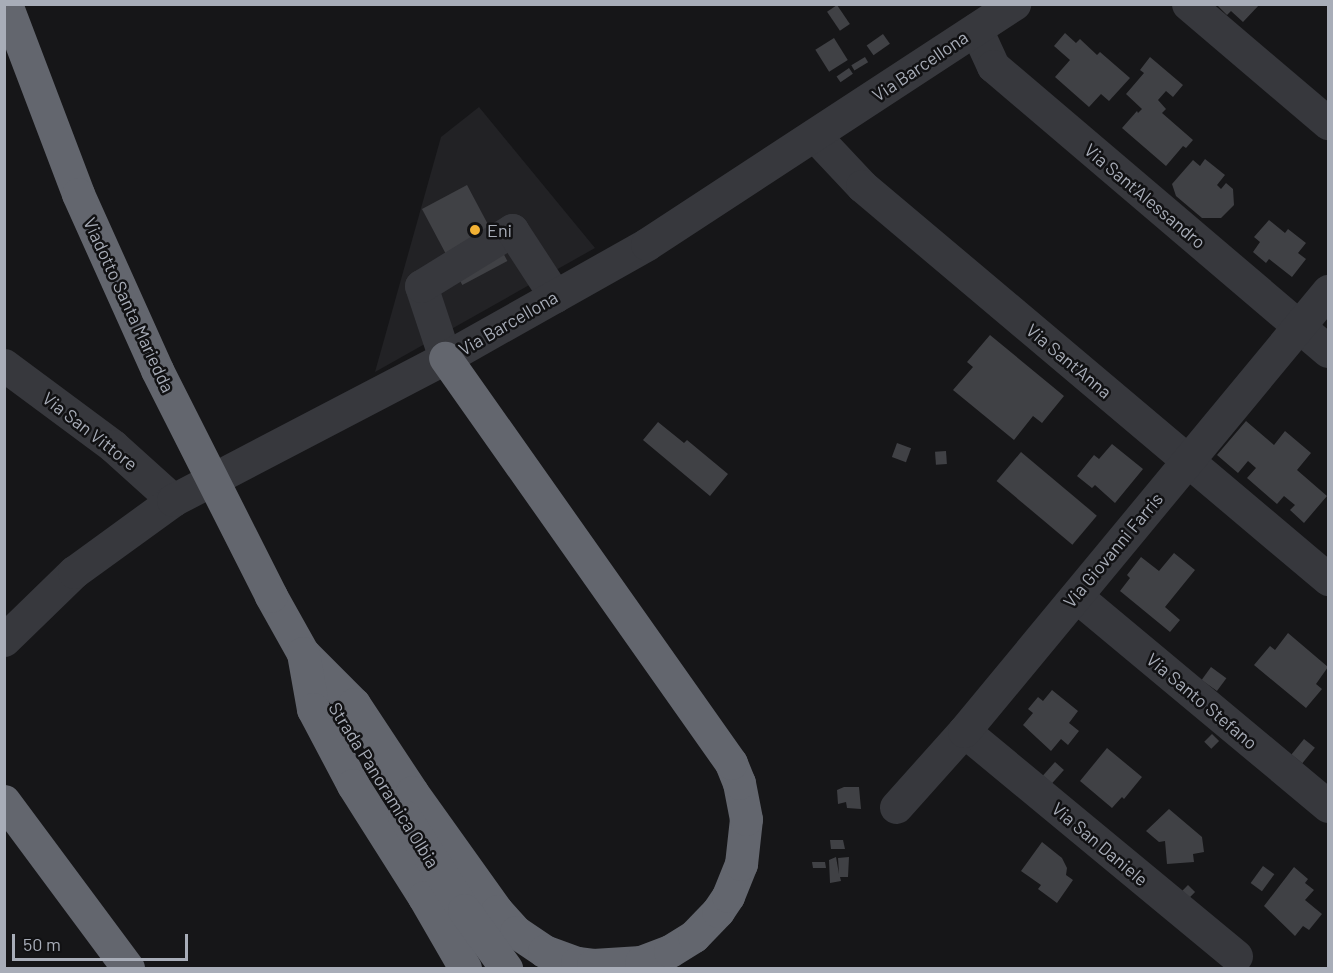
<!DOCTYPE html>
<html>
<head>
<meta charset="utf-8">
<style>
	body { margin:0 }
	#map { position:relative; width:1333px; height:973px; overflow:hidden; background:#161618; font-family:Barlow,sans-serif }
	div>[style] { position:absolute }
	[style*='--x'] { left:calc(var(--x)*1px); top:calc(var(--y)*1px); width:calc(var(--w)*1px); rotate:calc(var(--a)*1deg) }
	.built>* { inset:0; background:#222225 }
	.building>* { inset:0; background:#404145; transform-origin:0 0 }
	.minor>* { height:33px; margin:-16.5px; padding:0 16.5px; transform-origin:16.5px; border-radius:16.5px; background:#37383d }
	.highway>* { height:33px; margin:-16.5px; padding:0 16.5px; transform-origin:16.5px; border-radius:16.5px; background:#63666e }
	.highway-bridge>* { height:33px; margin:-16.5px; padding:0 16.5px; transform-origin:16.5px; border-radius:16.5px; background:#63666e }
	.dots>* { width:16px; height:16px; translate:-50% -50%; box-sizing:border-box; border:3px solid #111113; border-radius:50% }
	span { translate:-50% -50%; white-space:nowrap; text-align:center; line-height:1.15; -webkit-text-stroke:5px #111113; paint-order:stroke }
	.street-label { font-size:18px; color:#a8adb8 }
	.poi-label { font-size:18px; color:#a8adb8 }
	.left { translate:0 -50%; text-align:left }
	.frame { position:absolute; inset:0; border:6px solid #a8adb8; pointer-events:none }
	.scale { position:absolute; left:12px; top:934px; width:176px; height:27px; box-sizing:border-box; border:3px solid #a8adb8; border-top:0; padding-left:8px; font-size:18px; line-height:21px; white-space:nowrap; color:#a8adb8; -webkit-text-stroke:4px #111113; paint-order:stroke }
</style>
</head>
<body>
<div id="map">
	<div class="built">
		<i style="clip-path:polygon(479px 107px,595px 248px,375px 372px,441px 137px)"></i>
	</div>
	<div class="building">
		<i style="clip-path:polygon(1216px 4px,1260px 4px,1243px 22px,1231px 11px,1227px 15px)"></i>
		<i style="left:837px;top:5px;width:23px;height:12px;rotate:56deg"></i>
		<i style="clip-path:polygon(1065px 33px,1076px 43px,1080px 39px,1097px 55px,1100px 52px,1130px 78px,1109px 101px,1101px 94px,1089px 107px,1055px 77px,1070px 60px,1054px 46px)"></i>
		<i style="left:883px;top:34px;width:12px;height:20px;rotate:55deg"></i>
		<i style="left:834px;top:38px;width:26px;height:22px;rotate:58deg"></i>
		<i style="left:865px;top:57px;width:6px;height:16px;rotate:59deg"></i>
		<i style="clip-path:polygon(1150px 57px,1183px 85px,1173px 97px,1166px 91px,1158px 100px,1166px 109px,1162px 113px,1193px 140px,1186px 148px,1183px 146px,1166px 166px,1122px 128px,1137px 111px,1138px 113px,1142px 109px,1126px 94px,1144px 73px,1140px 70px)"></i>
		<i style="left:849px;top:68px;width:7px;height:15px;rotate:56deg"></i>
		<i style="clip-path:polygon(1205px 159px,1225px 175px,1217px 185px,1221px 189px,1226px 183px,1233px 189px,1234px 205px,1221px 218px,1202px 218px,1176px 196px,1172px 184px,1193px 160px,1200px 166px)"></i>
		<i style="left:467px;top:185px;width:86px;height:51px;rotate:62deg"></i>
		<i style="clip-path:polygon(1269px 220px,1285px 233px,1288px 229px,1306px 243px,1298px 253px,1306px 259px,1292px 277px,1269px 259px,1266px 263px,1253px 252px,1260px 242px,1254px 237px)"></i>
		<i style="clip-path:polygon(990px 335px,1064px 396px,1042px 423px,1033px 416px,1014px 440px,953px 390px,973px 367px,967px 362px)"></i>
		<i style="clip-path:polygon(1246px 421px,1274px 445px,1285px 431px,1311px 453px,1297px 470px,1327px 496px,1304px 523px,1290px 510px,1295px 505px,1284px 496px,1277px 504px,1247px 478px,1256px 468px,1248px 461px,1238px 473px,1217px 455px)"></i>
		<i style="clip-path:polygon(658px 422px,684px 443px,687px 440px,728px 474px,710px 496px,643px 440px)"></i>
		<i style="left:897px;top:443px;width:15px;height:15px;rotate:20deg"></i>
		<i style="clip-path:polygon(1112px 444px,1143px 469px,1115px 503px,1095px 485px,1092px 488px,1077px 476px,1094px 455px,1099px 459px)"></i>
		<i style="left:946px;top:451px;width:13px;height:11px;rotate:86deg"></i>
		<i style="left:1021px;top:452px;width:99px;height:38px;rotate:40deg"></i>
		<i style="clip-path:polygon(1174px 553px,1195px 570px,1165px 607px,1180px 620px,1170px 632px,1120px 591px,1130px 578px,1127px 575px,1141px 557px,1159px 571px)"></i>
		<i style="clip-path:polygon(1288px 633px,1328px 667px,1316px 684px,1322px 689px,1306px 708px,1254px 665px,1270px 646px,1275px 650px)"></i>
		<i style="left:1211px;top:667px;width:19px;height:16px;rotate:36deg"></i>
		<i style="clip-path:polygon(1052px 690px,1078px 711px,1069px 723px,1079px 731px,1068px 745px,1061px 739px,1051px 751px,1023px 725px,1033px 713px,1028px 709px,1038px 697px,1043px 701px)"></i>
		<i style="left:1212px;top:734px;width:10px;height:11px;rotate:45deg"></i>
		<i style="left:1304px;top:739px;width:14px;height:20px;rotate:39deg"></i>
		<i style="clip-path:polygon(1107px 748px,1142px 777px,1124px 799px,1122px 797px,1112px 808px,1080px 781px)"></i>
		<i style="left:1055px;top:762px;width:12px;height:18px;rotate:42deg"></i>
		<i style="clip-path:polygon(844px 787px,859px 787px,861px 809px,847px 808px,846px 802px,838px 804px,837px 790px)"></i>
		<i style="clip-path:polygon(1169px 809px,1202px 837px,1204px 852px,1193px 854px,1194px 862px,1167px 864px,1165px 841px,1159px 842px,1146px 831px)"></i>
		<i style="clip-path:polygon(830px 840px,843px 840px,845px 849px,831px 849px)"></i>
		<i style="clip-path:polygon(1042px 842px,1062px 858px,1067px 868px,1066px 875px,1073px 880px,1057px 903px,1038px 889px,1041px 885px,1021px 871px)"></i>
		<i style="clip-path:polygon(836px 857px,839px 874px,838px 858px,849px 857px,848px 877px,840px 877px,841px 881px,830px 883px,829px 860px)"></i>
		<i style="clip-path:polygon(812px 862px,825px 862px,826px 868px,813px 868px)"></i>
		<i style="left:1263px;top:866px;width:14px;height:21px;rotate:36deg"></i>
		<i style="clip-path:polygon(1294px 867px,1308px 879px,1305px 883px,1314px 890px,1305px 900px,1322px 914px,1309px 930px,1303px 926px,1295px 936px,1264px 906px)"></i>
		<i style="left:1188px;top:885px;width:10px;height:8px;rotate:45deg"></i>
	</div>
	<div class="minor">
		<i style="--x:1188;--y:4;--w:184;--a:40.4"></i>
		<i style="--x:976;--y:29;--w:41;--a:65.3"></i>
		<i style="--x:993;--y:66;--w:440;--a:40.4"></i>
		<i style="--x:815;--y:136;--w:69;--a:46.8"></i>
		<i style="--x:862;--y:186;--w:610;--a:40.14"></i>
		<i style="--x:445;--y:358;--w:76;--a:-108.4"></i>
		<i style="--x:421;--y:286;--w:107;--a:-31.6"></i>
		<i style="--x:512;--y:230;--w:79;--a:56.9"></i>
		<i style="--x:4;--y:365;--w:136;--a:36.6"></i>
		<i style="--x:113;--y:446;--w:81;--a:42"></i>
		<i style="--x:1076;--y:596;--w:328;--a:39.8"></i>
		<i style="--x:4;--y:640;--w:98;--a:-44.2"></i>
		<i style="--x:74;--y:572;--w:122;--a:-36"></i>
		<i style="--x:173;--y:500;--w:307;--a:-27.6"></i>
		<i style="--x:445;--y:358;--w:232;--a:-29.4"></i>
		<i style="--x:647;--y:244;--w:439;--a:-33.2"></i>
		<i style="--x:964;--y:731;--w:353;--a:39.6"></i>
		<i style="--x:896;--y:807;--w:102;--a:-48.2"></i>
		<i style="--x:964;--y:731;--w:571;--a:-50.4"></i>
	</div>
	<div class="highway">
		<i style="--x:271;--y:596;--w:88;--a:60.8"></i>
		<i style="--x:303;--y:653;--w:72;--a:45"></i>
		<i style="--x:354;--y:704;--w:105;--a:56.6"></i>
		<i style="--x:412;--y:792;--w:146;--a:54.5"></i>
		<i style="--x:497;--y:911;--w:28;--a:48"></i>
		<i style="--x:516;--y:932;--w:34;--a:34"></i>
		<i style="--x:544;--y:951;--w:35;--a:20"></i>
		<i style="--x:577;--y:963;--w:16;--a:7"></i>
		<i style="--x:593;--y:965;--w:48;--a:-3.6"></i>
		<i style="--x:641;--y:962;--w:31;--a:-21"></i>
		<i style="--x:670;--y:951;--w:28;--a:-32"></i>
		<i style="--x:694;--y:936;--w:35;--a:-46"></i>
		<i style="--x:718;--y:911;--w:18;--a:-56"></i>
		<i style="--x:728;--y:896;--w:35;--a:-68"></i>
		<i style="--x:741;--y:864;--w:45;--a:-83.7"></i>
		<i style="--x:746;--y:819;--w:37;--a:-101"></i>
		<i style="--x:739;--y:783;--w:22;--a:-112"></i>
		<i style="--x:731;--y:763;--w:496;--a:-125.2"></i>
		<i style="--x:303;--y:653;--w:57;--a:79.9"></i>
		<i style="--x:313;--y:709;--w:86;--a:62.2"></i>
		<i style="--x:353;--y:785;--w:133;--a:57.6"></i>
		<i style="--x:424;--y:897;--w:82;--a:60"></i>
		<i style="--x:4;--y:801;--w:208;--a:53.4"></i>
		<i style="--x:404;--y:816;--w:112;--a:57.4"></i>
		<i style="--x:464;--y:910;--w:72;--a:54.1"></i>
	</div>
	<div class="highway-bridge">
		<i style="--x:6;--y:4;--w:203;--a:69.2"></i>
		<i style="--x:78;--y:194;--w:193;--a:65.8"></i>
		<i style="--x:157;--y:370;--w:253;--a:63.2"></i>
	</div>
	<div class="dots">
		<i style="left:475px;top:230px;background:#f2b134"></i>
	</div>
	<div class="street-label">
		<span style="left:920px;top:66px;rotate:-34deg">Via Barcellona</span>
		<span style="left:1145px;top:196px;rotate:40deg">Via Sant'Alessandro</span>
		<span style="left:129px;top:305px;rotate:65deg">Viadotto Santa Mariedda</span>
		<span style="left:508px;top:323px;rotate:-30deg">Via Barcellona</span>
		<span style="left:1069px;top:361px;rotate:40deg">Via Sant'Anna</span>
		<span style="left:90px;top:431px;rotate:38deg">Via San Vittore</span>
		<span style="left:1113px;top:550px;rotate:-50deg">Via Giovanni Farris</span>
		<span style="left:1202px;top:701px;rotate:40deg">Via Santo Stefano</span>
		<span style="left:384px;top:785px;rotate:58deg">Strada Panoramica Olbia</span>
		<span style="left:1100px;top:844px;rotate:40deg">Via San Daniele</span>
	</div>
	<div class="poi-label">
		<span class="left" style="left:487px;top:230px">Eni</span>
	</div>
	<div class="frame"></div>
	<div class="scale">50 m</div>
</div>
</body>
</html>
